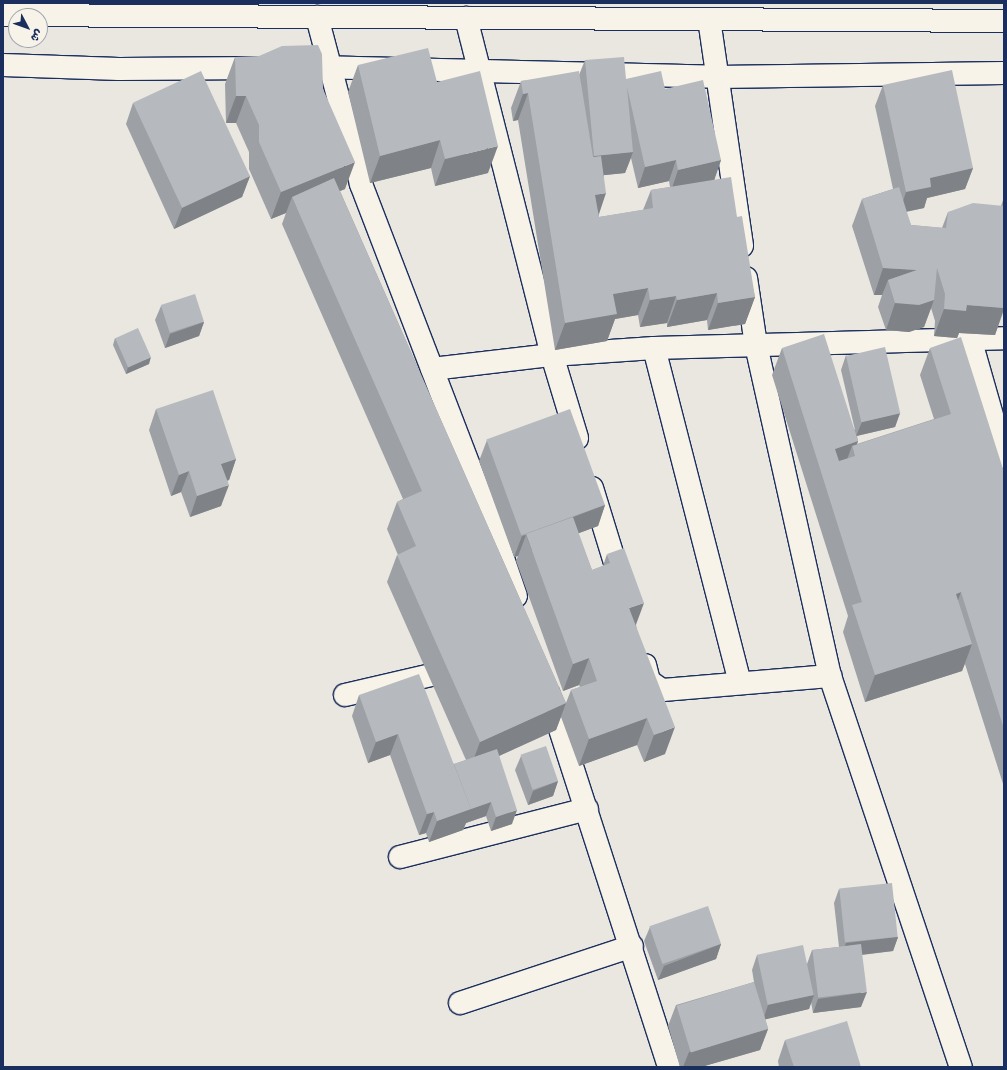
<!DOCTYPE html>
<html>
<head>
<meta charset="utf-8">
<style>
	body { margin:0 }
	#map { position:relative; width:1007px; height:1070px; overflow:hidden; background:#eae7e0; font-family:Itim,"Playpen Sans Arabic",sans-serif }
	div>[style] { position:absolute }
	[style*='--x'] { left:calc(var(--x)*1px); top:calc(var(--y)*1px); width:calc(var(--w)*1px); rotate:calc(var(--a)*1deg) }
	.roads { filter:drop-shadow(1px 0 #1b2f5e) drop-shadow(-1px 0 #1b2f5e) drop-shadow(0 1px #1b2f5e) drop-shadow(0 -1px #1b2f5e) }
	.minor>* { height:22px; margin:-11px; padding:0 11px; transform-origin:11px; border-radius:11px; background:#f7f3e8 }
	.trunk>* { height:22px; margin:-11px; padding:0 11px; transform-origin:11px; border-radius:11px; background:#f7f3e8 }
	.wall>* { inset:0; background:#9da0a4 }
	.shaded-wall>* { inset:0; background:#7f8286 }
	.building>* { inset:0; background:#b6babf; transform-origin:0 0 }
	span { translate:-50% -50%; white-space:nowrap; text-align:center; line-height:1.15; -webkit-text-stroke:4px #f7f3e8; paint-order:stroke }
	.frame { position:absolute; inset:0; border:4px solid #1b2f5e; pointer-events:none }
	.north { position:absolute; left:8px; top:8px; width:40px; height:40px; box-sizing:border-box; background:#f7f3e8; border:1px solid #9fa5b1; border-radius:50%; rotate:131deg; font-size:11px; font-weight:700; line-height:16px; text-align:center; color:#1b2f5e }
	.north::after { content:''; display:block; margin:auto; width:14px; height:18px; background:#1b2f5e; clip-path:polygon(50% 0,100% 100%,50% 72%,0 100%) }
</style>
</head>
<body>
<div id="map">
	<div class="roads">
		<div class="minor">
			<i style="--x:317;--y:17;--w:173;--a:75.2"></i>
			<i style="--x:361;--y:184;--w:366;--a:69"></i>
			<i style="--x:492;--y:526;--w:74;--a:71.1"></i>
			<i style="--x:466;--y:18;--w:348;--a:75.7"></i>
			<i style="--x:552;--y:355;--w:87;--a:73.2"></i>
			<i style="--x:709;--y:19;--w:229;--a:81.7"></i>
			<i style="--x:3;--y:65;--w:116;--a:2"></i>
			<i style="--x:119;--y:69;--w:143;--a:-0.4"></i>
			<i style="--x:316;--y:67;--w:401;--a:1.4"></i>
			<i style="--x:717;--y:77;--w:287;--a:-0.8"></i>
			<i style="--x:746;--y:278;--w:68;--a:81.5"></i>
			<i style="--x:756;--y:345;--w:339;--a:77.4"></i>
			<i style="--x:830;--y:676;--w:412;--a:71.5"></i>
			<i style="--x:970;--y:338;--w:124;--a:74.1"></i>
			<i style="--x:654;--y:348;--w:346;--a:75.6"></i>
			<i style="--x:432;--y:369;--w:121;--a:-6.7"></i>
			<i style="--x:552;--y:355;--w:102;--a:-3.9"></i>
			<i style="--x:654;--y:348;--w:350;--a:-1.6"></i>
			<i style="--x:592;--y:488;--w:98;--a:72.9"></i>
			<i style="--x:645;--y:665;--w:16;--a:76"></i>
			<i style="--x:649;--y:681;--w:16;--a:35"></i>
			<i style="--x:662;--y:690;--w:169;--a:-4.8"></i>
			<i style="--x:345;--y:695;--w:115;--a:-13.1"></i>
			<i style="--x:549;--y:695;--w:391;--a:72.1"></i>
			<i style="--x:400;--y:857;--w:193;--a:-14.4"></i>
			<i style="--x:460;--y:1003;--w:181;--a:-18.3"></i>
		</div>
		<div class="trunk">
			<i style="--x:3;--y:15;--w:1001;--a:0.34"></i>
		</div>
	</div>
	<div class="wall">
		<i style="clip-path:polygon(235px 57px,323px 89px,345px 189px,340px 191px,566px 703px,571px 690px,580px 687px,579px 685px,563px 691px,516px 561px,518px 556px,514px 557px,479px 461px,487px 440px,605px 505px,598px 526px,578px 533px,592px 570px,603px 566px,607px 554px,636px 625px,665px 754px,644px 762px,637px 745px,579px 766px,561px 717px,556px 730px,499px 756px,512px 824px,491px 831px,486px 816px,466px 823px,463px 830px,429px 842px,426px 833px,419px 835px,390px 755px,368px 763px,352px 716px,359px 695px,454px 764px,466px 760px,387px 582px,397px 555px,398px 555px,387px 529px,397px 502px,403px 499px,282px 224px,286px 213px,271px 219px,249px 169px,249px 152px,236px 123px,226px 123px,225px 84px)"></i>
		<i style="clip-path:polygon(evenodd,585px 60px,626px 79px,665px 89px,721px 160px,714px 179px,737px 217px,755px 297px,745px 324px,708px 330px,707px 320px,667px 327px,667px 323px,640px 327px,638px 315px,615px 319px,607px 341px,555px 350px,518px 120px,513px 121px,511px 108px,521px 81px,579px 75px,585px 60px,631px 158px,638px 188px,669px 181px,670px 187px,651px 190px,643px 210px,599px 217px,598px 215px,604px 175px,625px 173px,631px 158px)"></i>
		<i style="clip-path:polygon(358px 65px,488px 173px,435px 186px,431px 168px,370px 183px,348px 92px)"></i>
		<i style="clip-path:polygon(883px 85px,973px 168px,965px 189px,927px 198px,924px 208px,906px 212px,911px 225px,942px 228px,948px 212px,1001px 206px,1004px 197px,1004px 310px,995px 335px,959px 333px,957px 338px,934px 336px,935px 321px,931px 308px,924px 327px,909px 332px,886px 330px,878px 307px,882px 295px,874px 295px,852px 226px,862px 199px,893px 189px,875px 106px)"></i>
		<i style="clip-path:polygon(133px 103px,250px 176px,242px 197px,174px 229px,126px 124px)"></i>
		<i style="clip-path:polygon(161px 306px,204px 322px,199px 336px,165px 348px,155px 320px)"></i>
		<i style="clip-path:polygon(115px 338px,149px 364px,126px 374px,113px 345px)"></i>
		<i style="clip-path:polygon(782px 348px,855px 430px,841px 370px,846px 355px,900px 413px,895px 427px,857px 436px,858px 441px,857px 444px,934px 419px,920px 375px,930px 348px,1004px 472px,1004px 787px,965px 664px,962px 671px,865px 702px,843px 632px,848px 616px,772px 375px)"></i>
		<i style="clip-path:polygon(156px 409px,236px 459px,229px 480px,227px 481px,221px 506px,190px 517px,181px 492px,171px 496px,149px 430px)"></i>
		<i style="clip-path:polygon(521px 756px,558px 781px,553px 796px,528px 805px,515px 770px)"></i>
		<i style="clip-path:polygon(839px 889px,898px 937px,893px 951px,862px 955px,861px 1007px,813px 1013px,811px 1002px,809px 1009px,765px 1019px,768px 1029px,760px 1050px,701px 1067px,680px 1067px,668px 1026px,676px 1005px,754px 982px,752px 970px,757px 955px,807px 964px,812px 950px,839px 947px,834px 903px)"></i>
		<i style="clip-path:polygon(650px 927px,721px 944px,716px 959px,658px 980px,644px 941px)"></i>
		<i style="clip-path:polygon(785px 1040px,861px 1067px,779px 1067px,778px 1061px)"></i>
	</div>
	<div class="shaded-wall">
		<i style="clip-path:polygon(528px 93px,518px 120px,513px 121px,523px 94px)"></i>
		<i style="clip-path:polygon(236px 96px,246px 96px,236px 123px,226px 123px)"></i>
		<i style="clip-path:polygon(440px 140px,431px 168px,370px 183px,380px 156px)"></i>
		<i style="clip-path:polygon(498px 146px,488px 173px,435px 186px,445px 159px)"></i>
		<i style="clip-path:polygon(633px 152px,625px 173px,586px 177px,594px 156px)"></i>
		<i style="clip-path:polygon(676px 160px,669px 181px,638px 188px,645px 167px)"></i>
		<i style="clip-path:polygon(721px 160px,714px 181px,671px 191px,678px 170px)"></i>
		<i style="clip-path:polygon(355px 162px,345px 189px,297px 208px,292px 197px,286px 213px,271px 219px,281px 192px)"></i>
		<i style="clip-path:polygon(973px 168px,965px 189px,927px 198px,924px 208px,899px 213px,906px 192px,930px 178px)"></i>
		<i style="clip-path:polygon(250px 176px,242px 197px,174px 229px,182px 208px)"></i>
		<i style="clip-path:polygon(606px 193px,597px 220px,595px 195px)"></i>
		<i style="clip-path:polygon(883px 268px,917px 270px,888px 280px,882px 295px,874px 295px)"></i>
		<i style="clip-path:polygon(648px 288px,638px 315px,615px 319px,607px 341px,555px 350px,565px 323px,613px 294px)"></i>
		<i style="clip-path:polygon(717px 293px,707px 320px,667px 327px,677px 300px)"></i>
		<i style="clip-path:polygon(676px 296px,667px 323px,640px 327px,650px 300px)"></i>
		<i style="clip-path:polygon(755px 297px,745px 324px,708px 330px,718px 303px)"></i>
		<i style="clip-path:polygon(934px 300px,924px 327px,909px 332px,886px 330px,895px 303px)"></i>
		<i style="clip-path:polygon(967px 305px,1004px 308px,995px 335px,959px 333px,957px 338px,934px 336px,944px 309px)"></i>
		<i style="clip-path:polygon(204px 322px,199px 336px,165px 348px,170px 334px)"></i>
		<i style="clip-path:polygon(151px 357px,149px 364px,126px 374px,128px 367px)"></i>
		<i style="clip-path:polygon(900px 413px,895px 427px,856px 436px,862px 422px)"></i>
		<i style="clip-path:polygon(858px 441px,854px 453px,852px 446px,843px 470px,825px 476px,835px 449px)"></i>
		<i style="clip-path:polygon(236px 459px,229px 480px,214px 485px,221px 464px)"></i>
		<i style="clip-path:polygon(189px 471px,181px 492px,171px 496px,179px 475px)"></i>
		<i style="clip-path:polygon(229px 485px,221px 506px,190px 517px,197px 496px)"></i>
		<i style="clip-path:polygon(605px 505px,598px 526px,532px 551px,526px 535px)"></i>
		<i style="clip-path:polygon(526px 535px,518px 556px,514px 557px,522px 536px)"></i>
		<i style="clip-path:polygon(961px 592px,951px 619px,956px 594px)"></i>
		<i style="clip-path:polygon(644px 603px,634px 630px,629px 608px)"></i>
		<i style="clip-path:polygon(972px 644px,962px 671px,865px 702px,875px 675px)"></i>
		<i style="clip-path:polygon(589px 658px,579px 685px,563px 691px,573px 664px)"></i>
		<i style="clip-path:polygon(566px 703px,556px 730px,470px 769px,480px 742px)"></i>
		<i style="clip-path:polygon(647px 718px,637px 745px,579px 766px,589px 739px)"></i>
		<i style="clip-path:polygon(675px 727px,665px 754px,644px 762px,654px 735px)"></i>
		<i style="clip-path:polygon(398px 734px,390px 755px,368px 763px,376px 742px)"></i>
		<i style="clip-path:polygon(558px 781px,553px 796px,528px 805px,533px 791px)"></i>
		<i style="clip-path:polygon(491px 802px,486px 816px,466px 823px,463px 830px,429px 842px,437px 821px,468px 810px)"></i>
		<i style="clip-path:polygon(517px 810px,512px 824px,491px 831px,496px 817px)"></i>
		<i style="clip-path:polygon(434px 812px,426px 833px,419px 835px,427px 814px)"></i>
		<i style="clip-path:polygon(898px 937px,893px 951px,841px 957px,846px 943px)"></i>
		<i style="clip-path:polygon(721px 944px,716px 959px,658px 980px,664px 966px)"></i>
		<i style="clip-path:polygon(867px 992px,861px 1007px,813px 1013px,818px 999px)"></i>
		<i style="clip-path:polygon(814px 995px,809px 1009px,763px 1020px,768px 1005px)"></i>
		<i style="clip-path:polygon(768px 1029px,760px 1050px,701px 1067px,683px 1067px,689px 1052px)"></i>
	</div>
	<div class="building">
		<i style="clip-path:polygon(318px 45px,322px 54px,323px 89px,355px 162px,281px 192px,259px 142px,259px 125px,246px 96px,236px 96px,235px 57px,259px 56px,282px 46px)"></i>
		<i style="clip-path:polygon(428px 48px,437px 82px,480px 71px,498px 146px,445px 159px,440px 140px,380px 156px,358px 65px)"></i>
		<i style="clip-path:polygon(624px 57px,626px 79px,661px 71px,665px 89px,703px 80px,721px 160px,678px 170px,676px 160px,645px 167px,627px 87px,633px 152px,594px 156px,585px 60px)"></i>
		<i style="clip-path:polygon(952px 70px,973px 168px,930px 178px,931px 187px,906px 192px,883px 85px)"></i>
		<i style="left:201px;top:71px;width:116px;height:75px;rotate:65deg"></i>
		<i style="clip-path:polygon(579px 71px,593px 157px,601px 156px,606px 193px,595px 195px,599px 217px,653px 208px,651px 190px,731px 177px,737px 217px,742px 216px,755px 297px,718px 303px,717px 293px,677px 300px,676px 296px,650px 300px,648px 288px,613px 294px,617px 314px,565px 323px,528px 93px,523px 94px,521px 81px)"></i>
		<i style="clip-path:polygon(334px 178px,566px 703px,480px 742px,397px 555px,416px 546px,397px 502px,422px 491px,292px 197px)"></i>
		<i style="clip-path:polygon(899px 187px,911px 225px,946px 228px,948px 212px,973px 203px,1004px 206px,1004px 308px,967px 305px,966px 311px,944px 309px,945px 294px,937px 268px,934px 300px,919px 305px,895px 303px,888px 280px,917px 270px,883px 268px,862px 199px)"></i>
		<i style="left:195px;top:294px;width:29px;height:36px;rotate:72deg"></i>
		<i style="left:138px;top:328px;width:32px;height:25px;rotate:66deg"></i>
		<i style="clip-path:polygon(824px 334px,858px 441px,835px 449px,839px 461px,855px 456px,852px 446px,951px 414px,930px 348px,961px 337px,1004px 472px,1004px 729px,961px 592px,956px 594px,972px 644px,875px 675px,852px 605px,862px 602px,782px 348px)"></i>
		<i style="left:885px;top:347px;width:68px;height:40px;rotate:77deg"></i>
		<i style="clip-path:polygon(213px 390px,236px 459px,221px 464px,229px 485px,197px 496px,189px 471px,179px 475px,156px 409px)"></i>
		<i style="left:570px;top:409px;width:102px;height:89px;rotate:70deg"></i>
		<i style="clip-path:polygon(573px 517px,592px 570px,610px 563px,607px 554px,624px 548px,644px 603px,629px 608px,675px 727px,654px 735px,647px 718px,589px 739px,571px 690px,597px 681px,589px 658px,573px 664px,526px 534px)"></i>
		<i style="clip-path:polygon(419px 674px,471px 809px,437px 821px,434px 812px,427px 814px,398px 734px,376px 742px,359px 695px)"></i>
		<i style="left:546px;top:746px;width:37px;height:27px;rotate:71deg"></i>
		<i style="clip-path:polygon(497px 749px,517px 810px,496px 817px,491px 802px,471px 809px,454px 764px)"></i>
		<i style="left:892px;top:883px;width:54px;height:53px;rotate:84deg"></i>
		<i style="left:708px;top:906px;width:40px;height:62px;rotate:71deg"></i>
		<i style="left:861px;top:944px;width:48px;height:49px;rotate:83deg"></i>
		<i style="left:803px;top:945px;width:51px;height:47px;rotate:78deg"></i>
		<i style="left:754px;top:982px;width:49px;height:81px;rotate:73deg"></i>
		<i style="clip-path:polygon(847px 1021px,861px 1067px,794px 1067px,785px 1040px)"></i>
	</div>
	<div class="frame"></div>
	<div class="north">ش</div>
</div>
</body>
</html>
